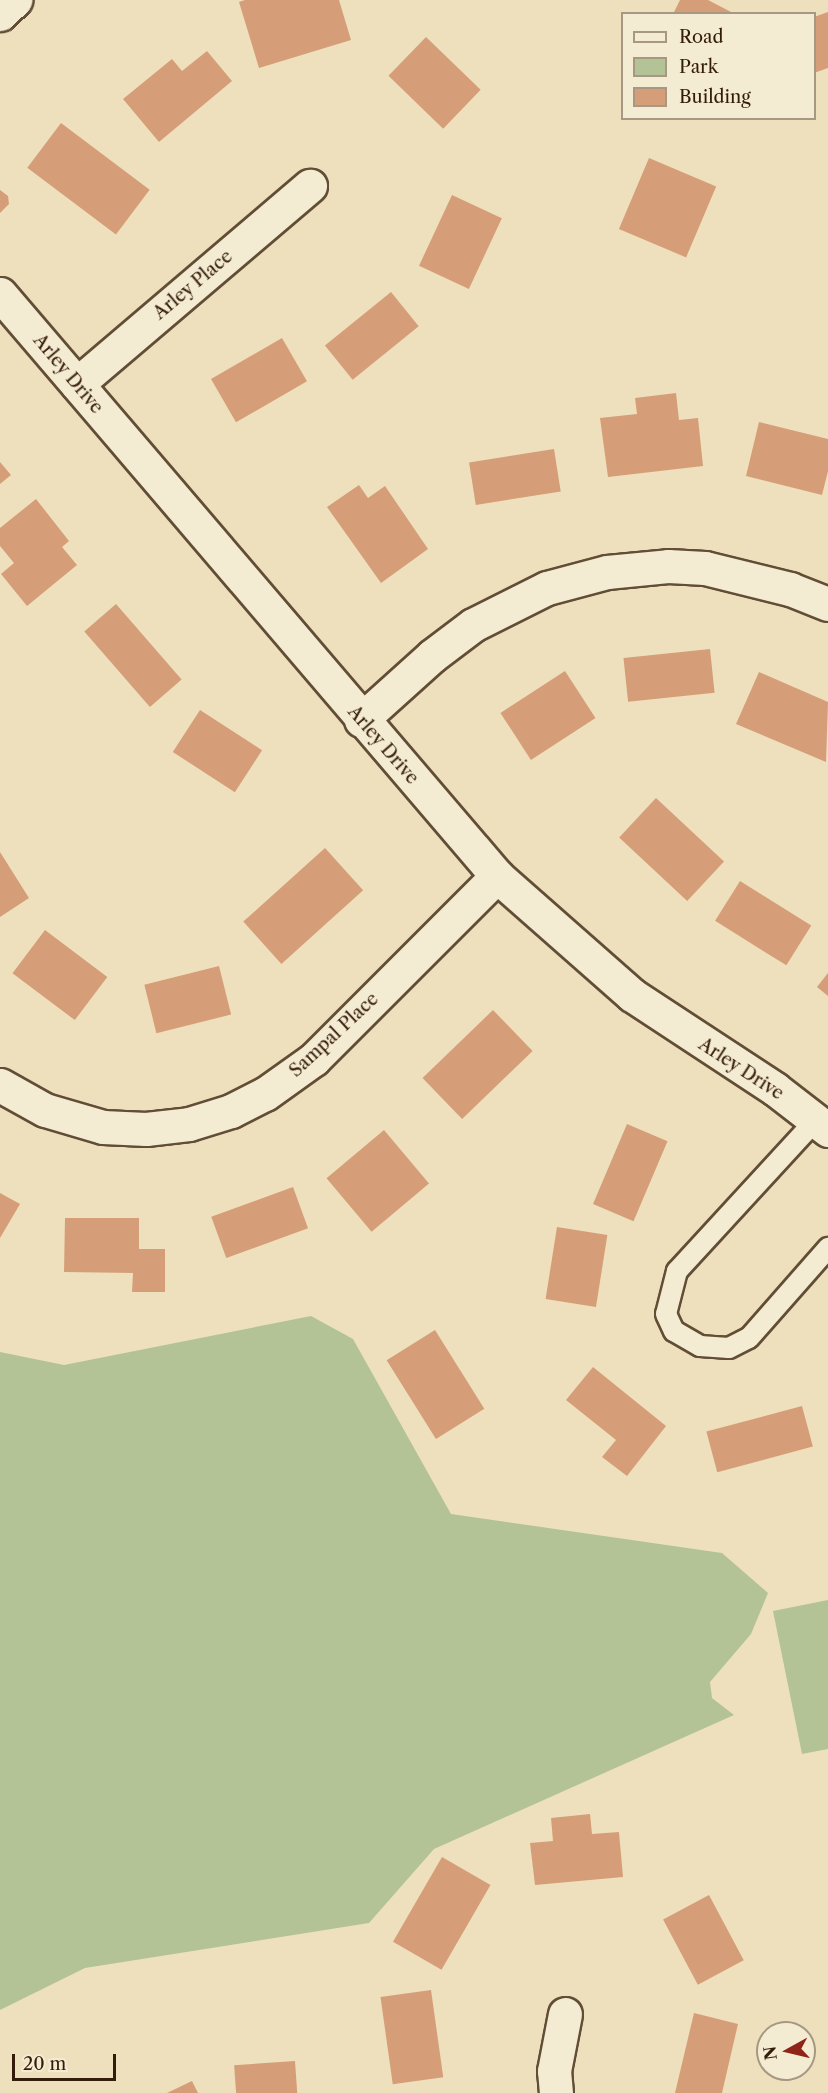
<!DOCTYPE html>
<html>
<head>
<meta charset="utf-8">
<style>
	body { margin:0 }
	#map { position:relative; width:828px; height:2093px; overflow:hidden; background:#eee0bc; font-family:"Libre Caslon Text",serif }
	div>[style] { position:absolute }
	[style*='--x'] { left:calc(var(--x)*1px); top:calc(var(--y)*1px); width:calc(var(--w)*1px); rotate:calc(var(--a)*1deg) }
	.green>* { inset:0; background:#b3c396 }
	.building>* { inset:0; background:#d59e78; transform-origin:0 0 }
	.roads { filter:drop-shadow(2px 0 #624d36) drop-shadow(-2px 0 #624d36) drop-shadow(0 2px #624d36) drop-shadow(0 -2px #624d36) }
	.lane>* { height:20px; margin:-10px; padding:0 10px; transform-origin:10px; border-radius:10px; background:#f4ebd3 }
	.street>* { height:33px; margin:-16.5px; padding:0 16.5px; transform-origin:16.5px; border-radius:16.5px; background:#f4ebd3 }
	.secondary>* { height:33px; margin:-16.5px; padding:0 16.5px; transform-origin:16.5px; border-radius:16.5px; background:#f4ebd3 }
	span { translate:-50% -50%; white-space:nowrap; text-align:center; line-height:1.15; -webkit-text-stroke:4.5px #f4ebd3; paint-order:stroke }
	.street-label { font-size:18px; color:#341c0a }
	.legend { position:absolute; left:621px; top:12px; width:195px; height:108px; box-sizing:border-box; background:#f4ebd3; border:2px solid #a79883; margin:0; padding:8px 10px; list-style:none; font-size:18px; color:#341c0a }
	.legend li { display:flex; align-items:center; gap:12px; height:30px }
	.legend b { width:30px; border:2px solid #a79883 }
	.north { position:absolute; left:756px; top:2021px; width:60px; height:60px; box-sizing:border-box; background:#f4ebd3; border:2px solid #a79883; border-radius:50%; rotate:262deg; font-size:16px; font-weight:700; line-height:24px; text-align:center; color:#341c0a }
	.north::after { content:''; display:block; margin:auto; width:21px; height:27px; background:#8f2418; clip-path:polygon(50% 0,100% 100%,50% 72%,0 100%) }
	.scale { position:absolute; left:12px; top:2054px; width:104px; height:27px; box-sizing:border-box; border:3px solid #341c0a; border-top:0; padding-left:8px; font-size:18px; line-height:21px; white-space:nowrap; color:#341c0a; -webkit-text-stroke:4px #f4ebd3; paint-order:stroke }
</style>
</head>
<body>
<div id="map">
	<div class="green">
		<i style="clip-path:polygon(311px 1316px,353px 1339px,451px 1514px,722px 1553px,768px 1593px,751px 1634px,710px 1682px,712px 1698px,734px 1715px,434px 1849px,369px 1923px,85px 1968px,0 2010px,0 1352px,64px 1365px)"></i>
		<i style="clip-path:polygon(828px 1600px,828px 1749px,802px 1754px,773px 1611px)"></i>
	</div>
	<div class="building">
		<i style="clip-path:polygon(245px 0,339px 0,351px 40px,259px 68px,239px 2px)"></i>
		<i style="clip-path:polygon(680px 0,708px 0,735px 14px,673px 14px)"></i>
		<i style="clip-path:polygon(828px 12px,828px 68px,814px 73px,814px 17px)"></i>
		<i style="left:426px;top:37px;width:76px;height:54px;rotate:44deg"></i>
		<i style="clip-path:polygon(207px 51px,232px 81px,159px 142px,123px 99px,172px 59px,182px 71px)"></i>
		<i style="left:61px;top:123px;width:111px;height:56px;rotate:37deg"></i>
		<i style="left:649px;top:158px;width:73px;height:77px;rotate:23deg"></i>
		<i style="clip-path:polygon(0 190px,8px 196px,9px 204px,0 213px)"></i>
		<i style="left:452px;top:195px;width:55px;height:78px;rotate:25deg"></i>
		<i style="left:391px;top:292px;width:44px;height:85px;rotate:51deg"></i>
		<i style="left:282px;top:338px;width:50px;height:82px;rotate:60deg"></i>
		<i style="clip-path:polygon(676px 393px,679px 420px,698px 418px,703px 466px,608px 477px,600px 418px,637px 414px,635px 398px)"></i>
		<i style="clip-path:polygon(759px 422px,828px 439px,828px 471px,822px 495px,746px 476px)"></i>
		<i style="left:554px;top:449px;width:43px;height:86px;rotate:81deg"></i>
		<i style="clip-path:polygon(0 462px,11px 475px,0 484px)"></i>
		<i style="clip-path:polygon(359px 485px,368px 498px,385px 486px,428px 549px,381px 583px,327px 507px)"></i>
		<i style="clip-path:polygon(36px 499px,69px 541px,62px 547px,77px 565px,27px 606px,1px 574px,14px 563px,0 546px,0 528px)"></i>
		<i style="left:116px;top:604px;width:100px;height:42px;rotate:49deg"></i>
		<i style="left:710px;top:649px;width:44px;height:87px;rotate:84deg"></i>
		<i style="left:565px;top:671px;width:56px;height:77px;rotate:57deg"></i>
		<i style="clip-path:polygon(759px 672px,828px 702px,826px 762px,736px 724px)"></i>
		<i style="left:200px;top:710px;width:74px;height:50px;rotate:33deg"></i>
		<i style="left:656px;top:798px;width:93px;height:54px;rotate:43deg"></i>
		<i style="left:325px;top:848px;width:57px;height:110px;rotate:48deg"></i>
		<i style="clip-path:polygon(0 852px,29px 898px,0 917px)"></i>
		<i style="left:740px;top:881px;width:84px;height:47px;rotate:32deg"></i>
		<i style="left:45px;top:930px;width:78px;height:54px;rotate:37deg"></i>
		<i style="left:219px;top:966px;width:50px;height:77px;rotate:76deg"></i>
		<i style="clip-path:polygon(828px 973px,828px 996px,817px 987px)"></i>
		<i style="left:493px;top:1010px;width:57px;height:98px;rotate:46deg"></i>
		<i style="left:627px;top:1124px;width:44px;height:87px;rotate:23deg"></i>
		<i style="left:384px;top:1130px;width:70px;height:75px;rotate:50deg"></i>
		<i style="left:293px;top:1187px;width:44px;height:87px;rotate:70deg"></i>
		<i style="clip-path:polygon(0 1193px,20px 1204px,0 1238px)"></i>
		<i style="clip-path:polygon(65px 1218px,139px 1218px,139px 1249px,165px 1249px,165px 1292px,132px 1292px,133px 1273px,64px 1272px)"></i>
		<i style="left:557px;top:1227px;width:51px;height:73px;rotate:9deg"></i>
		<i style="left:435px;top:1330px;width:93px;height:57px;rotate:58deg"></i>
		<i style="clip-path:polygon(593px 1367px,666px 1426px,627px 1476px,602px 1457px,616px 1440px,566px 1400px)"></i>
		<i style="left:802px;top:1406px;width:42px;height:99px;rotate:75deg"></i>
		<i style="clip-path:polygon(590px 1814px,592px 1834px,619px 1832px,623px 1877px,535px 1885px,530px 1843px,553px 1841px,551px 1818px)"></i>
		<i style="left:442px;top:1857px;width:56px;height:98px;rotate:30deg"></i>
		<i style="left:709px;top:1895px;width:74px;height:52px;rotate:62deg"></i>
		<i style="left:431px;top:1990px;width:88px;height:51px;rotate:82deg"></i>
		<i style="clip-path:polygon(694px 2013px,738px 2024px,722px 2093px,675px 2093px)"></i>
		<i style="left:295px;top:2061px;width:32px;height:61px;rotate:86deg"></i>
		<i style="clip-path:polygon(192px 2081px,198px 2093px,167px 2093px)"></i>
	</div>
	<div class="roads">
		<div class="lane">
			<i style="--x:815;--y:1121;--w:204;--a:132.6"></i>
			<i style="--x:677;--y:1271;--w:44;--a:104.3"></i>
			<i style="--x:666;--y:1314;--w:19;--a:65"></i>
			<i style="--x:674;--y:1331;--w:30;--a:30"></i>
			<i style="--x:700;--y:1346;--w:29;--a:4"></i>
			<i style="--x:729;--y:1348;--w:22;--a:-27"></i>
			<i style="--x:749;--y:1338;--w:120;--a:-48.7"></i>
		</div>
		<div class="street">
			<i style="--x:0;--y:294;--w:765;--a:49.5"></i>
			<i style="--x:497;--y:876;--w:180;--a:41.4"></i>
			<i style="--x:632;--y:995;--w:171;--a:33.3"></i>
			<i style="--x:775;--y:1089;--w:67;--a:37.7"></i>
			<i style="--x:77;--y:384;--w:306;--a:-40.4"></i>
			<i style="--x:361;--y:720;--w:96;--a:-42"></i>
			<i style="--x:432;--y:656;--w:51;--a:-37.1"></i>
			<i style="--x:473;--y:625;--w:83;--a:-26.6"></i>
			<i style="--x:547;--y:588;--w:62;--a:-14.9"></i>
			<i style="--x:607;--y:572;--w:61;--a:-5.6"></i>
			<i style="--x:668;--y:566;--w:37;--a:3"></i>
			<i style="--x:705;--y:568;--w:88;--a:13.9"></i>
			<i style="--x:790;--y:589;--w:41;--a:21.5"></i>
			<i style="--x:0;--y:1085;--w:51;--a:29.1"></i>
			<i style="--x:45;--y:1110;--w:60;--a:16.3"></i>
			<i style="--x:103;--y:1127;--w:43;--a:2.7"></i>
			<i style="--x:146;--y:1129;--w:43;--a:-6.6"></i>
			<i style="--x:189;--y:1124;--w:44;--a:-17.2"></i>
			<i style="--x:231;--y:1111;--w:38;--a:-27"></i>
			<i style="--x:265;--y:1094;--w:60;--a:-35.5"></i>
			<i style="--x:314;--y:1059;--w:259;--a:-45"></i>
			<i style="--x:556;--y:2093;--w:22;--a:-95"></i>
			<i style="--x:554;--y:2071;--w:58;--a:-79.1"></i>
		</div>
		<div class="secondary">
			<i style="--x:0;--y:14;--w:21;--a:-43"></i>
		</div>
	</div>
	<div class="street-label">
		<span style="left:193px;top:285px;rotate:-40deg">Arley Place</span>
		<span style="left:68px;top:374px;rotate:50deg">Arley Drive</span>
		<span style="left:383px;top:745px;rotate:49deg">Arley Drive</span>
		<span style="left:334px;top:1035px;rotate:-43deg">Sampal Place</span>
		<span style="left:741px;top:1069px;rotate:33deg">Arley Drive</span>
	</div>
	<ul class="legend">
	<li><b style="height:8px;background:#f4ebd3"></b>Road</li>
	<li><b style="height:16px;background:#b3c396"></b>Park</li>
	<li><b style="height:16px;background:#d59e78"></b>Building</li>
	</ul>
	<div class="north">N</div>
	<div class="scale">20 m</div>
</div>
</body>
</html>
